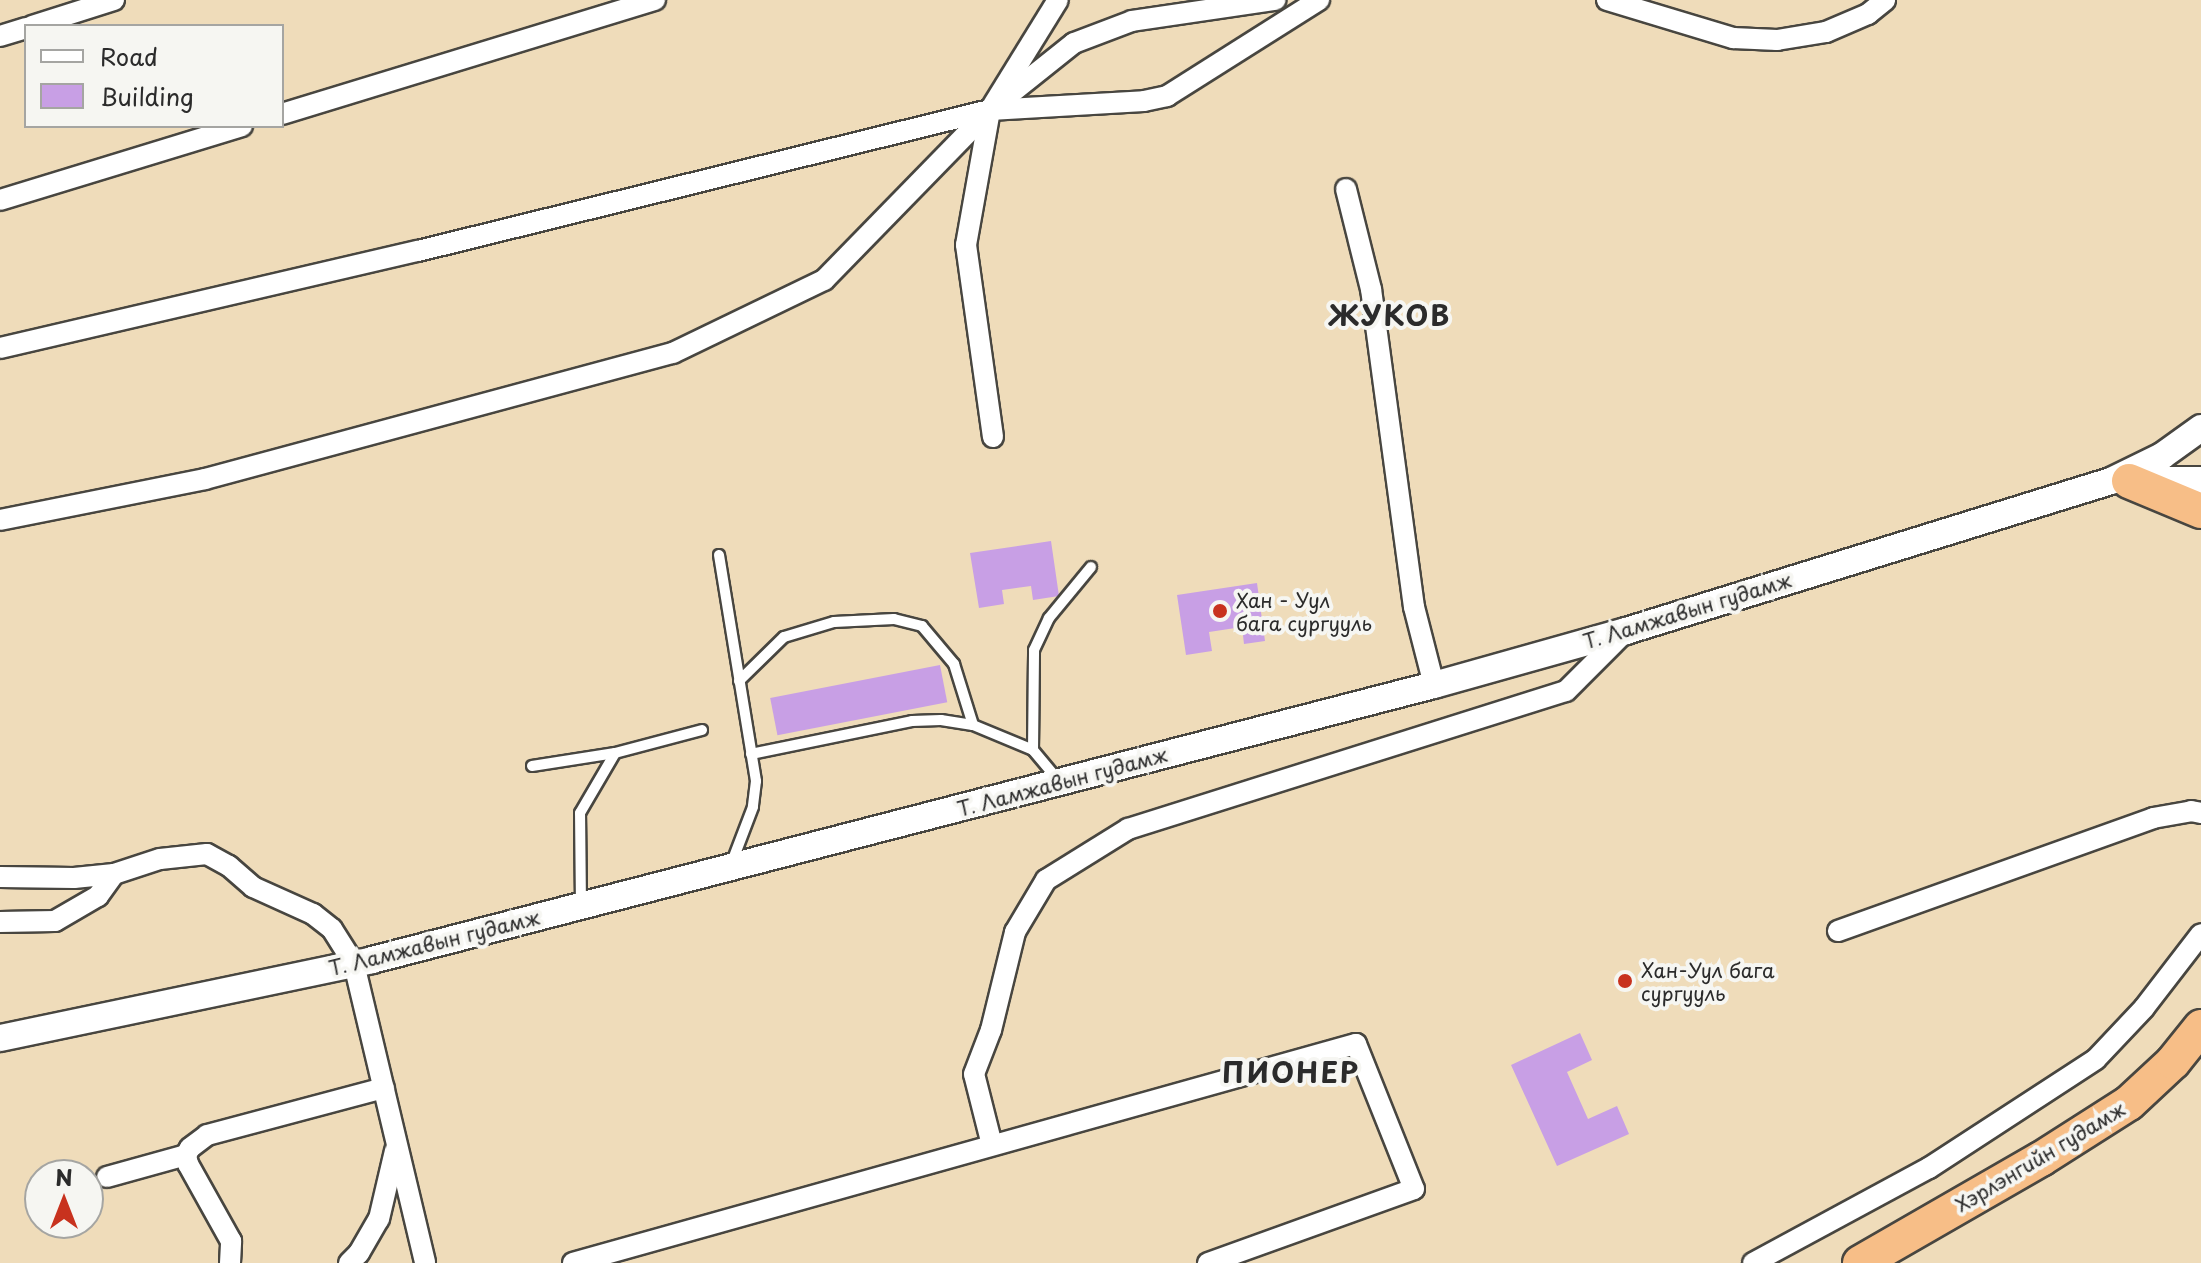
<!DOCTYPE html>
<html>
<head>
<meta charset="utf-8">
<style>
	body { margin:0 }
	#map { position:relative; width:2201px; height:1263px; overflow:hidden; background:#efdcba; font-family:"Playpen Sans",sans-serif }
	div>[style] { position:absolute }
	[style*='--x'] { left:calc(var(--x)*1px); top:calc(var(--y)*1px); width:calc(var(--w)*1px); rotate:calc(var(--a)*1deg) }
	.building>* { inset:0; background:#c89fe5; transform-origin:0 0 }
	.roads { filter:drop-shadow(2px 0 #484640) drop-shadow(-2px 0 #484640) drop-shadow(0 2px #484640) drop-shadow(0 -2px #484640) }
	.service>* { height:10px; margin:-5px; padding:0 5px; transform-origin:5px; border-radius:5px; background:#fff }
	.minor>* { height:20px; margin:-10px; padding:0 10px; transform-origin:10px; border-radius:10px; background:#fff }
	.tertiary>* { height:26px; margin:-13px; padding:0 13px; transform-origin:13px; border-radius:13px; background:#fff }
	.trunk>* { height:34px; margin:-17px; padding:0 17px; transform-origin:17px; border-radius:17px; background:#f7be87 }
	.dots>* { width:22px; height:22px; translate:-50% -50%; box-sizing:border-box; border:4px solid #f6f6f2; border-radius:50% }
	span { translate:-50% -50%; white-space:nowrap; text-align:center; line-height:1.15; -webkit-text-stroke:8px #f6f6f2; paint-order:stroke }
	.poi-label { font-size:20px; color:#2b2b2b }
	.left { translate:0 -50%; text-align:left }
	.street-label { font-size:20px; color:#2b2b2b }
	.district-label { font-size:28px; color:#2b2b2b; font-weight:700; letter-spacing:2px }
	.legend { position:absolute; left:24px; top:24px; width:260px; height:104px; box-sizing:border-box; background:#f6f6f2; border:2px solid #a5a5a2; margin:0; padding:10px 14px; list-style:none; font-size:24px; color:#2b2b2b }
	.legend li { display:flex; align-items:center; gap:16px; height:40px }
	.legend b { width:40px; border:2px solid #a5a5a2 }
	.north { position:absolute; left:24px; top:1159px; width:80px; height:80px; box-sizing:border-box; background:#f6f6f2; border:2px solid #a5a5a2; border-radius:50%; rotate:0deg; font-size:22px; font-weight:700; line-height:32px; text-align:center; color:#2b2b2b }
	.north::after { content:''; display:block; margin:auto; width:28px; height:36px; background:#c8321e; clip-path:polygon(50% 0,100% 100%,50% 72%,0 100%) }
</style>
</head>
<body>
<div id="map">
	<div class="building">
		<i style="clip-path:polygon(1051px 541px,1059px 596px,1033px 600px,1031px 586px,1002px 590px,1004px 604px,979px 608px,970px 553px)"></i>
		<i style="clip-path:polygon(1257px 583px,1265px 641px,1244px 644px,1242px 627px,1209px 632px,1212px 651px,1186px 655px,1177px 595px)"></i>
		<i style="left:940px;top:665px;width:38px;height:173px;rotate:79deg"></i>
		<i style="clip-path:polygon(1580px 1033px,1592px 1060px,1567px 1072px,1588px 1119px,1617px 1106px,1629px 1134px,1557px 1166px,1511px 1065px)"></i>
	</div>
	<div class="roads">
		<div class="service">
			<i style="--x:719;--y:555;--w:229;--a:80.7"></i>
			<i style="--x:756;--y:781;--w:26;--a:97"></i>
			<i style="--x:753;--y:807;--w:59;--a:110.9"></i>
			<i style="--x:739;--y:681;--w:63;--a:-44.4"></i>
			<i style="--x:784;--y:637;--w:52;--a:-16.7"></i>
			<i style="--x:834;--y:622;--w:60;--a:-2.9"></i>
			<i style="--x:894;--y:619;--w:29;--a:14"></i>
			<i style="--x:922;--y:626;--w:50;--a:49.9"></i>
			<i style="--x:954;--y:664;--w:64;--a:72.7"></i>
			<i style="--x:1033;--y:750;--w:100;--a:-89.4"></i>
			<i style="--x:1034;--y:650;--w:35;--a:-65"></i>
			<i style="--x:1049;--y:618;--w:66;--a:-50.5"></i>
			<i style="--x:751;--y:754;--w:164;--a:-11.6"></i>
			<i style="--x:912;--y:721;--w:29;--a:-2"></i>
			<i style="--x:941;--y:720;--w:32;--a:9"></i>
			<i style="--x:973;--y:725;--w:65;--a:22.6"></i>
			<i style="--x:1033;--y:750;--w:39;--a:50"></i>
			<i style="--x:532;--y:766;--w:84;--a:-8.9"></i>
			<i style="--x:615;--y:753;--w:90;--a:-14.8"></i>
			<i style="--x:581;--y:906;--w:93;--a:-90.6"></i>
			<i style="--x:580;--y:813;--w:69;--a:-59.7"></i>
		</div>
		<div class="minor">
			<i style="--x:1607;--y:0;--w:132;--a:16.8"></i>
			<i style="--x:1733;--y:38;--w:44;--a:2.6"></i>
			<i style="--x:1777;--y:40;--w:50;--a:-9.3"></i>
			<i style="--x:1826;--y:32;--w:46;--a:-23.2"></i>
			<i style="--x:1868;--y:14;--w:22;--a:-39"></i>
			<i style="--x:32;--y:26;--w:86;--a:-17.6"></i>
			<i style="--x:0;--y:36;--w:27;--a:-17"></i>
			<i style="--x:282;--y:114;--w:390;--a:-17"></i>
			<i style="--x:1346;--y:189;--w:103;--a:76"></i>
			<i style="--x:1371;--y:289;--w:321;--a:82.3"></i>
			<i style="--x:1414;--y:607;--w:81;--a:75.6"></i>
			<i style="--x:0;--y:200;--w:253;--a:-17"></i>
			<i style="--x:0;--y:348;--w:429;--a:-13.1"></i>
			<i style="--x:418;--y:251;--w:589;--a:-13.85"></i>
			<i style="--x:990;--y:110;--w:154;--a:-3.3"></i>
			<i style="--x:1144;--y:101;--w:24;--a:-12"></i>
			<i style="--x:1167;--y:96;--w:180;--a:-32.3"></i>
			<i style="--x:993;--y:437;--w:194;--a:-98"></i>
			<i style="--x:966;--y:245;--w:137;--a:-79.9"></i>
			<i style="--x:990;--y:110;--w:129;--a:-58.3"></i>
			<i style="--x:0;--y:520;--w:209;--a:-11.3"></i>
			<i style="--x:205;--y:479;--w:485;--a:-15.1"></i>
			<i style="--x:673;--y:353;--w:168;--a:-25.8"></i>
			<i style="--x:824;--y:280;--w:238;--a:-45.7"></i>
			<i style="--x:990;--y:110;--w:107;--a:-38.6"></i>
			<i style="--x:1074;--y:43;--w:62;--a:-20.8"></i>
			<i style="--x:1132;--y:21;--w:145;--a:-8.4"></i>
			<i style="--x:0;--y:877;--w:74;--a:0.8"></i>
			<i style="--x:74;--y:878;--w:40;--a:-5.7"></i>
			<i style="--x:114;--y:874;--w:48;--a:-18.1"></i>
			<i style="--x:160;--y:859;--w:47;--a:-6.1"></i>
			<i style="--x:207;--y:854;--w:25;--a:29"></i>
			<i style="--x:229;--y:866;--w:32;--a:41"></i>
			<i style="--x:253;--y:887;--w:66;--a:24.2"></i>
			<i style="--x:313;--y:914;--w:24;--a:38"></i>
			<i style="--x:332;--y:929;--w:41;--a:57.8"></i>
			<i style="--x:354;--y:964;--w:307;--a:76.6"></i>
			<i style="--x:0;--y:922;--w:55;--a:-1"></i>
			<i style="--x:55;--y:921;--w:50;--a:-30.2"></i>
			<i style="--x:98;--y:896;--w:27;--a:-54"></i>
			<i style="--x:1838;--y:931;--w:335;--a:-19.7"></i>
			<i style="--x:2153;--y:818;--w:39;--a:-10"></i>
			<i style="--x:2191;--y:811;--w:10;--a:11"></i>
			<i style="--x:992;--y:1145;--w:73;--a:-104.2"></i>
			<i style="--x:974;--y:1074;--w:47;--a:-68.9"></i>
			<i style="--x:991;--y:1030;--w:101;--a:-76.2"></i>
			<i style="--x:1015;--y:932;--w:61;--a:-59.2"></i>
			<i style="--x:1046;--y:880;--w:97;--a:-31.9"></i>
			<i style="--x:1128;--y:829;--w:459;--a:-17.5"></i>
			<i style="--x:1566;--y:691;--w:82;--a:-45"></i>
			<i style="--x:107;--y:1177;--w:82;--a:-15.6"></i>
			<i style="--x:230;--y:1263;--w:22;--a:-87"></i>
			<i style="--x:231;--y:1241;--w:88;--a:-119.2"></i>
			<i style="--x:188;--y:1164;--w:9;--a:-103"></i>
			<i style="--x:186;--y:1155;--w:8;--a:-60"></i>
			<i style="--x:190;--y:1148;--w:21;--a:-37"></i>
			<i style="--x:207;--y:1135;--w:183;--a:-14.9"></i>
			<i style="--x:349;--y:1263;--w:14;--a:-45"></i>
			<i style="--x:359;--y:1253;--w:39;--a:-60"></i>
			<i style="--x:379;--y:1219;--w:70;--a:-76.8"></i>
			<i style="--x:573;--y:1263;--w:813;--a:-15.63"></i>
			<i style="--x:1356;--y:1044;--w:156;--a:68.2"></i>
			<i style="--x:1414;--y:1189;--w:219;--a:160.2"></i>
			<i style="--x:1753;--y:1263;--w:200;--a:-28.4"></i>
			<i style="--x:1929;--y:1168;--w:199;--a:-33.1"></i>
			<i style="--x:2096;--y:1059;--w:70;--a:-46.7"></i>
			<i style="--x:2144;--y:1008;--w:93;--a:-52.4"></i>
		</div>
		<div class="tertiary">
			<i style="--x:2135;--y:481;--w:66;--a:-0.9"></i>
			<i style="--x:0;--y:1038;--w:380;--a:-11.8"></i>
			<i style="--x:372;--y:960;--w:1097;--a:-14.52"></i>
			<i style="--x:1434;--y:685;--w:199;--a:-15.7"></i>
			<i style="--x:1626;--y:631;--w:508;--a:-17.19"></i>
			<i style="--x:2111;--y:481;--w:57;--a:-26.1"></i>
			<i style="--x:2162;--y:456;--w:48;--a:-35.7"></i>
		</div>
		<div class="trunk">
			<i style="--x:2129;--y:481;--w:78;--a:22.6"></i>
			<i style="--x:1860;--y:1263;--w:209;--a:-29.9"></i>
			<i style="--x:2041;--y:1159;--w:104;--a:-32.5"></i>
			<i style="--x:2129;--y:1103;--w:60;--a:-43"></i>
			<i style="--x:2173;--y:1062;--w:45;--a:-51.3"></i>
		</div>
	</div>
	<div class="dots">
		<i style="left:1220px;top:611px;background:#c8321e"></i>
		<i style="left:1625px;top:981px;background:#c8321e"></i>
	</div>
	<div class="poi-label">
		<span class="left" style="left:1236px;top:612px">Хан - Уул<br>бага сургууль</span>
		<span class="left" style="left:1641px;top:982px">Хан-Уул бага<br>сургууль</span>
	</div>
	<div class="street-label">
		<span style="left:1687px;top:611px;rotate:-17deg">Т. Ламжавын гудамж</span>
		<span style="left:1062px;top:782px;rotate:-15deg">Т. Ламжавын гудамж</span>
		<span style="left:434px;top:943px;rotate:-14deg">Т. Ламжавын гудамж</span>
		<span style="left:2040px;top:1157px;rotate:-31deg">Хэрлэнгийн гудамж</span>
	</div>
	<div class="district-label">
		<span style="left:1390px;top:315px">ЖУКОВ</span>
		<span style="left:1291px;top:1072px">ПИОНЕР</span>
	</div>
	<ul class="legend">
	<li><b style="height:10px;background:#fff"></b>Road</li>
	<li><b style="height:22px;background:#c89fe5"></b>Building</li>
	</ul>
	<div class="north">N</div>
</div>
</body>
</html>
